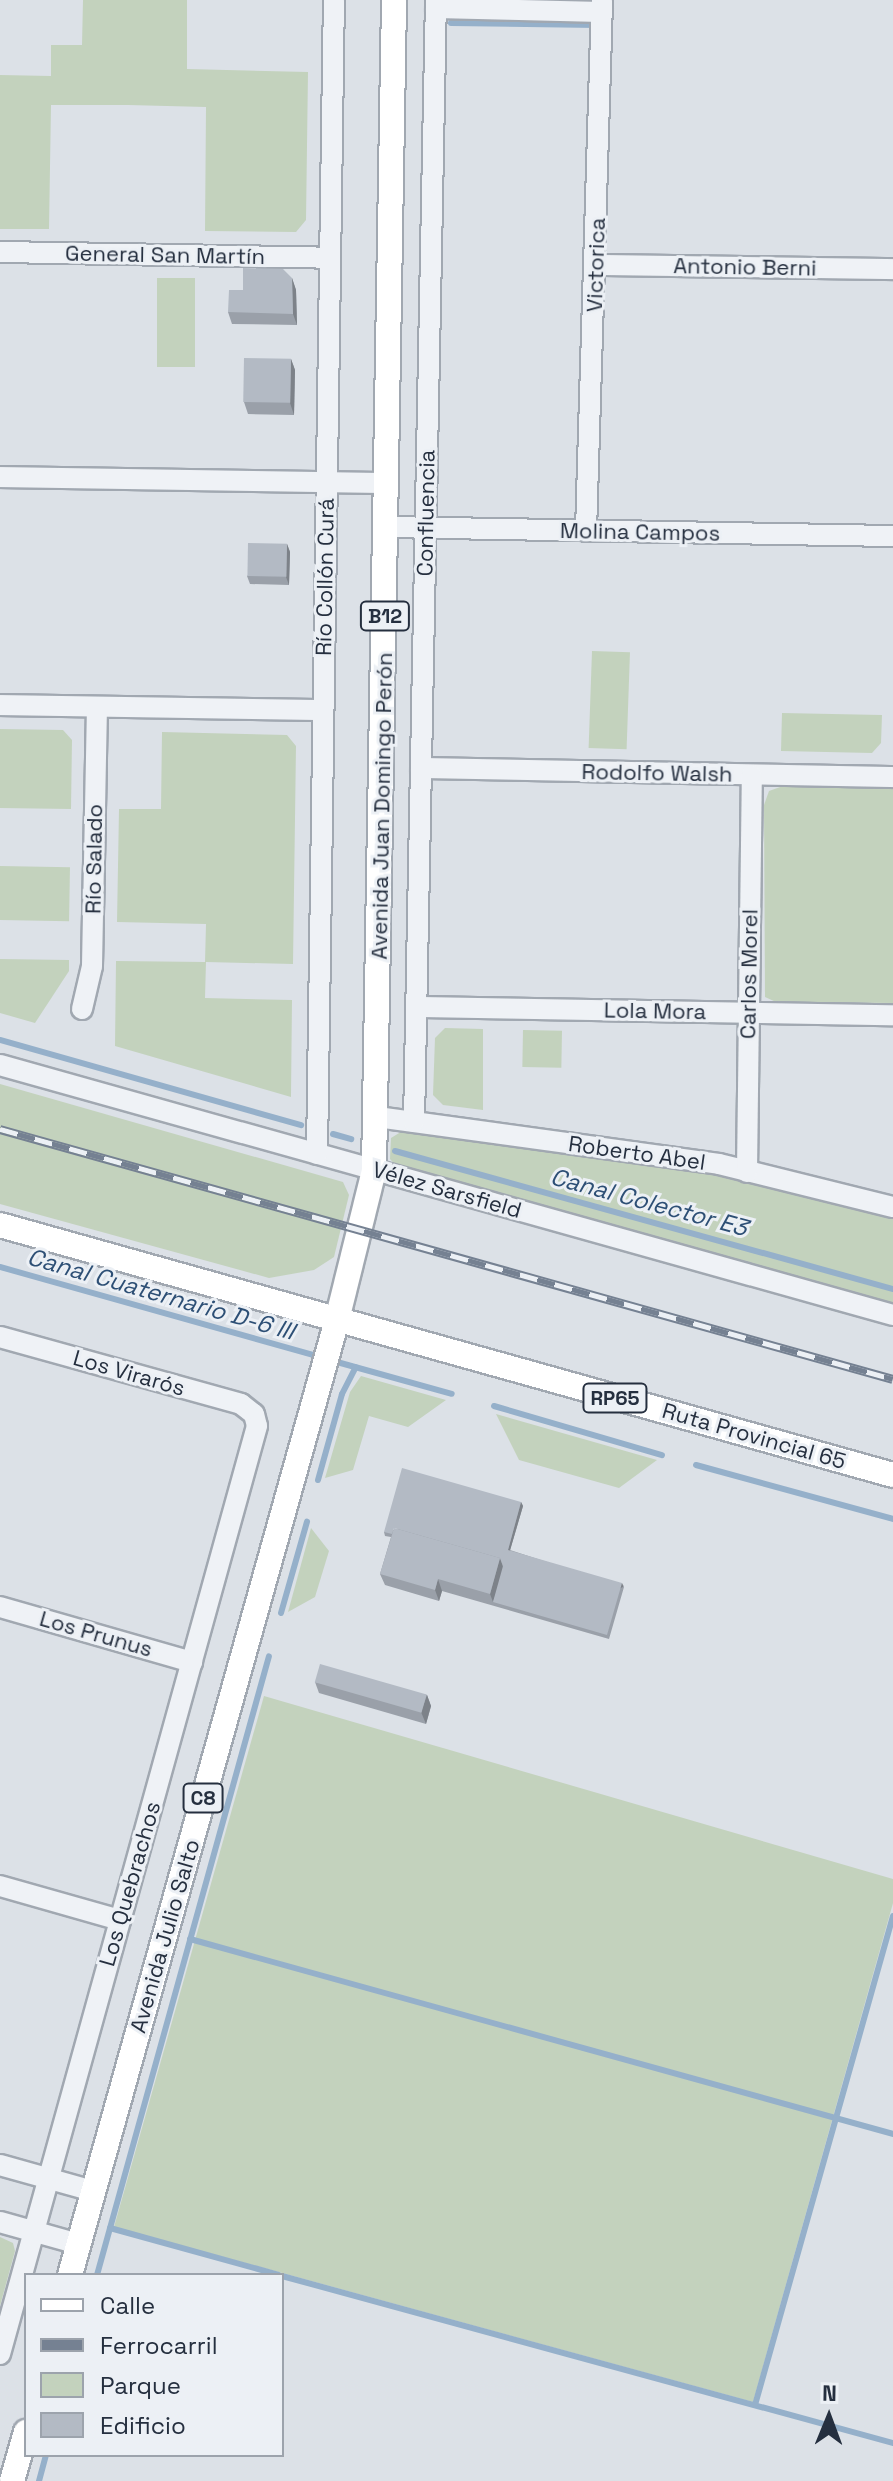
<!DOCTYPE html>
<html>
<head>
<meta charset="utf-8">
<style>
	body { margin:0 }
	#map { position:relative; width:893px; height:2481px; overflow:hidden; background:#dce1e7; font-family:"Space Grotesk",sans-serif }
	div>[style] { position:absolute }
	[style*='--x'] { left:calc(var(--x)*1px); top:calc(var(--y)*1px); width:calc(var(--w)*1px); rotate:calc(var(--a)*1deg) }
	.green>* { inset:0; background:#c3d2bd; transform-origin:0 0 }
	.stream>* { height:6px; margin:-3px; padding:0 3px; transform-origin:3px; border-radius:3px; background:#95b0ca }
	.roads { filter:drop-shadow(2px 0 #a1a8b1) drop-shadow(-2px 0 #a1a8b1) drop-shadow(0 2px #a1a8b1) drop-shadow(0 -2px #a1a8b1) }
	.minor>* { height:20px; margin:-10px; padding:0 10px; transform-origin:10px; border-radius:10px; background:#eff2f6 }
	.major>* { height:24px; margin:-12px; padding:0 12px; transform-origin:12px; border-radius:12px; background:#fff }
	.rail>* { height:9px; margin-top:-4.5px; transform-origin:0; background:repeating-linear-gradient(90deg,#ecf0f5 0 18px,#758192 0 36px); box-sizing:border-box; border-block:2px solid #758192 }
	.wall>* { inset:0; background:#9aa0a9 }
	.shaded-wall>* { inset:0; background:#7d8289; transform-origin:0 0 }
	.building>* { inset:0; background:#b3bac4; transform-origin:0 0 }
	span { translate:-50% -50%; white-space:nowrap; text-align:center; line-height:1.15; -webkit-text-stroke:6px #ecf0f5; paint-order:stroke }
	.shield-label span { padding:2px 6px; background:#ecf0f5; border:2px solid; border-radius:6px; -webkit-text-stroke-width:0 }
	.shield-label { font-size:20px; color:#252f3f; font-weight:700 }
	.street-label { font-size:22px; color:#252f3f }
	.water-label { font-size:24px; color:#2d4f75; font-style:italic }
	.legend { position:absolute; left:24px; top:2273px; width:260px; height:184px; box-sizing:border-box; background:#ecf0f5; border:2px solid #9ca3ac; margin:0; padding:10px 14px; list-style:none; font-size:24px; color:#252f3f }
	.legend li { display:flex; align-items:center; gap:16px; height:40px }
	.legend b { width:40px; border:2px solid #9ca3ac }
	.north { position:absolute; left:789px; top:2377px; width:80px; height:80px; -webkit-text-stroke:6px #ecf0f5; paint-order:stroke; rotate:1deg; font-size:22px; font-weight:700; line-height:32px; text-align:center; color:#252f3f }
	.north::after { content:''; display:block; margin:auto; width:28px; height:36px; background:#252f3f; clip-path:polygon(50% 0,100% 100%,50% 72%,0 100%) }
</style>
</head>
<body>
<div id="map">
	<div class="green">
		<i style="clip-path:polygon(83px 0,187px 0,187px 69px,308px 72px,306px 220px,296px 232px,205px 231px,206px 107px,128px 105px,51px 105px,49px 229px,0 229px,0 75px,51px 76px,51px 45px,82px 45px)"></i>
		<i style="left:157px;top:278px;width:38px;height:89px"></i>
		<i style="left:592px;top:651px;width:38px;height:97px;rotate:2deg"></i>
		<i style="clip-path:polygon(782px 713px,882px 715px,881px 743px,872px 753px,781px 751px)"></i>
		<i style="clip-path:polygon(0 729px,63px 730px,72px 740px,71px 809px,0 808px)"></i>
		<i style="clip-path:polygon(162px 732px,287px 735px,296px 746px,293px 964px,206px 962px,205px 998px,292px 1000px,291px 1097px,115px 1046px,116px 961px,205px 962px,206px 924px,117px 922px,119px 809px,161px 809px)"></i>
		<i style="clip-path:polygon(783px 786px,893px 788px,893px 1003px,776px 1002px,765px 997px,764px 805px,769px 791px)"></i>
		<i style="left:0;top:866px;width:70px;height:54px;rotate:1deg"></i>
		<i style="clip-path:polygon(0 959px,69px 960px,69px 971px,35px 1023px,0 1013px)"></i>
		<i style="clip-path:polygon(445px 1028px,483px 1029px,483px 1110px,443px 1105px,433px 1095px,435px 1038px)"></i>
		<i style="left:523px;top:1030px;width:39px;height:37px;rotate:1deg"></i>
		<i style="clip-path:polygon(0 1084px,343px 1182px,349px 1195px,334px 1257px,314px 1270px,269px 1278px,0 1204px)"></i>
		<i style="clip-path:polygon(404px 1130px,721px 1175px,893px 1217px,893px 1303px,398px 1168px,390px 1159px,391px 1138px)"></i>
		<i style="clip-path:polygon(361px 1376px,446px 1400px,408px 1427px,369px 1416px,353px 1470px,325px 1478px,350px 1392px)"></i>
		<i style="clip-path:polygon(496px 1414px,657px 1460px,619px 1488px,519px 1460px)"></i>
		<i style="clip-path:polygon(311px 1528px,329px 1551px,315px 1597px,288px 1612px)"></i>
		<i style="clip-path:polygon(264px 1696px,893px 1879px,893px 1903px,753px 2402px,114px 2227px)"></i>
		<i style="clip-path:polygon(0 2237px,13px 2243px,15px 2251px,0 2306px)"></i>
	</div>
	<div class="stream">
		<i style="--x:451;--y:23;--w:147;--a:0.8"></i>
		<i style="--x:0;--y:1040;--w:313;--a:15.8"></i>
		<i style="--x:333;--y:1134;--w:19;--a:16"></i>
		<i style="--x:395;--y:1151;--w:517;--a:15.49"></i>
		<i style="--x:0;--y:1267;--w:325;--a:15.7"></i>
		<i style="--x:337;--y:1362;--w:119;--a:15.5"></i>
		<i style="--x:494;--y:1406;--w:175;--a:16.3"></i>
		<i style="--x:696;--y:1465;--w:204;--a:15.3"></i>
		<i style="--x:318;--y:1480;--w:89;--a:-74.4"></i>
		<i style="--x:342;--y:1394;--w:30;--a:-63"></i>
		<i style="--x:281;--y:1613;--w:95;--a:-74.1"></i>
		<i style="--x:190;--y:1939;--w:730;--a:15.5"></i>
		<i style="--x:110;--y:2228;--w:175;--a:15.5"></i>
		<i style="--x:97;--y:2275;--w:642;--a:-74.47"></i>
		<i style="--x:282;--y:2276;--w:633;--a:15.29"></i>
		<i style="--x:755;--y:2405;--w:508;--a:-74.24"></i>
		<i style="--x:39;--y:2481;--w:27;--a:-75"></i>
	</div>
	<div class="roads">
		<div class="minor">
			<i style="--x:436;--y:8;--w:166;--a:1.4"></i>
			<i style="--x:0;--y:252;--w:330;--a:1"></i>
			<i style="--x:596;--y:265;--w:297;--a:0.8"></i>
			<i style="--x:0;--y:477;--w:387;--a:0.9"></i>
			<i style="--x:386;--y:527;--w:507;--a:1.02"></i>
			<i style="--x:586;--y:531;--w:531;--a:-88.27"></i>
			<i style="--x:0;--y:705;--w:322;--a:0.9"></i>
			<i style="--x:421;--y:768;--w:472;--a:1.1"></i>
			<i style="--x:417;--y:1007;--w:476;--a:1"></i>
			<i style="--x:82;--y:1009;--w:44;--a:-76.9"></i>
			<i style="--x:92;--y:966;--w:259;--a:-88.9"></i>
			<i style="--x:0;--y:1065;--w:927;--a:15.64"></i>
			<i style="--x:377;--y:1117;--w:345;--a:7.8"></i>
			<i style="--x:719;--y:1164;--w:179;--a:13.9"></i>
			<i style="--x:414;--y:1122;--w:1122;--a:-88.88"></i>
			<i style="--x:317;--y:1154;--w:1154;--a:-89.16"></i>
			<i style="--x:747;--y:1172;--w:397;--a:-89.3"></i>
			<i style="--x:0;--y:1337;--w:250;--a:15.5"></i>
			<i style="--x:241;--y:1404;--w:16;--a:38"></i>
			<i style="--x:254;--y:1414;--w:12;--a:76"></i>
			<i style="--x:257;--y:1426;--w:963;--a:105.48"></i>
			<i style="--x:0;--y:1607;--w:200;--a:16"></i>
			<i style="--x:0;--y:1886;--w:125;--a:15.8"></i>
			<i style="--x:0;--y:2165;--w:97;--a:15.6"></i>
			<i style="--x:0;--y:2222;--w:82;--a:15.6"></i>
		</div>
		<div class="major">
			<i style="--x:0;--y:1225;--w:927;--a:15.64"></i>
			<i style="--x:70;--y:2275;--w:992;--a:-74.38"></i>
			<i style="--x:337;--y:1320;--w:154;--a:-76.1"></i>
			<i style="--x:374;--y:1170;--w:1170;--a:-89.02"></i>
			<i style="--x:12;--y:2481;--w:51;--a:-74.1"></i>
		</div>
	</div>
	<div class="rail">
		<i style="--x:0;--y:1129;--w:927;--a:15.64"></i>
	</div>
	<div class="wall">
		<i style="clip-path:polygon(292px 278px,296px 290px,297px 325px,232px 324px,228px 312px,243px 290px)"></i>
		<i style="clip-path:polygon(291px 359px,295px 370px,294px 415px,248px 414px,244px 402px)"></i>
		<i style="clip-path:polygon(287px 544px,290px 552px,289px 585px,250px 584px,247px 576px)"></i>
		<i style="clip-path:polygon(521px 1502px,523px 1506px,510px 1550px,624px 1587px,609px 1639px,442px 1591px,439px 1601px,385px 1585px,380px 1574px,391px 1537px,385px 1536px,384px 1532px)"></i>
		<i style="clip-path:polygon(315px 1682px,427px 1695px,431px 1706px,426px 1724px,319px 1693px)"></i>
	</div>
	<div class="shaded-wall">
		<i style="clip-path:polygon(292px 278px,296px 290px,297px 325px,293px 314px)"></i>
		<i style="clip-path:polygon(291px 359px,295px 370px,294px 415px,290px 403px)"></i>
		<i style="clip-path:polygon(287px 544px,290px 552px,289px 585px,286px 577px)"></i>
		<i style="clip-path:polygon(521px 1502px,523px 1506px,509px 1554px,508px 1550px)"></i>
		<i style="clip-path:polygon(500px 1558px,504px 1570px,493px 1602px,490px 1594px)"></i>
		<i style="clip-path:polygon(438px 1579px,442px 1591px,439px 1601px,435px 1590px)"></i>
		<i style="left:622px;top:1583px;width:4px;height:54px;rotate:63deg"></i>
		<i style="clip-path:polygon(427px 1695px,431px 1706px,426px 1724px,421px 1712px)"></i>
	</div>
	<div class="building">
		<i style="clip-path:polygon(243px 268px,283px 269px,292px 278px,293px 314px,228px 312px,229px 290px,243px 290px)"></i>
		<i style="left:244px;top:358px;width:47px;height:44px;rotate:1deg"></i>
		<i style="left:248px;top:543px;width:39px;height:33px;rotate:1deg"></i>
		<i style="clip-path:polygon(402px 1468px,521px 1502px,508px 1550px,622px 1583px,607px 1635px,493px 1602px,503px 1566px,500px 1558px,394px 1528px,392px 1534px,384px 1532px)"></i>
		<i style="clip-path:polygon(394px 1528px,500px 1558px,490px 1594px,438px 1579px,435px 1590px,380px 1574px)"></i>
		<i style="left:320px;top:1664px;width:111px;height:19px;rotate:16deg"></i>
	</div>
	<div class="shield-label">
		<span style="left:385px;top:616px">B12</span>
		<span style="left:615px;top:1398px">RP65</span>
		<span style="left:203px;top:1798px">C8</span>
	</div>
	<div class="street-label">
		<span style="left:165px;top:255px;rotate:1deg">General San Martín</span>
		<span style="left:596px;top:265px;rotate:-88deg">Victorica</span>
		<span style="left:745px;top:267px;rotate:1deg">Antonio Berni</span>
		<span style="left:426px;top:513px;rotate:-89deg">Confluencia</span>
		<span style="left:640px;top:532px;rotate:1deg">Molina Campos</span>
		<span style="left:325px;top:577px;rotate:-89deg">Río Collón Curá</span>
		<span style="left:657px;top:773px;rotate:1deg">Rodolfo Walsh</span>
		<span style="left:382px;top:806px;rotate:-89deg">Avenida Juan Domingo Perón</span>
		<span style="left:94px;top:859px;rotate:-89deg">Río Salado</span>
		<span style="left:749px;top:974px;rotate:-89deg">Carlos Morel</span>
		<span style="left:655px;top:1011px;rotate:1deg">Lola Mora</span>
		<span style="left:637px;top:1153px;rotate:8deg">Roberto Abel</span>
		<span style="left:447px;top:1190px;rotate:16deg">Vélez Sarsfield</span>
		<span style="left:129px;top:1373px;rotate:16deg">Los Virarós</span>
		<span style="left:754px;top:1436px;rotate:16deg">Ruta Provincial 65</span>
		<span style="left:96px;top:1634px;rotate:16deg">Los Prunus</span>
		<span style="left:130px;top:1884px;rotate:-74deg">Los Quebrachos</span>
		<span style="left:165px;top:1936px;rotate:-74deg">Avenida Julio Salto</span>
	</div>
	<div class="water-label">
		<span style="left:649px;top:1202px;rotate:15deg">Canal Colector E3</span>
		<span style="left:161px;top:1294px;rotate:16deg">Canal Cuaternario D-6 III</span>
	</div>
	<ul class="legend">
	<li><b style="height:10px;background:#fff"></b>Calle</li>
	<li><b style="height:10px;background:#758192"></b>Ferrocarril</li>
	<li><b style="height:22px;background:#c3d2bd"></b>Parque</li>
	<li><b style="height:22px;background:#b3bac4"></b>Edificio</li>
	</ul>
	<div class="north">N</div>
</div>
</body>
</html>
